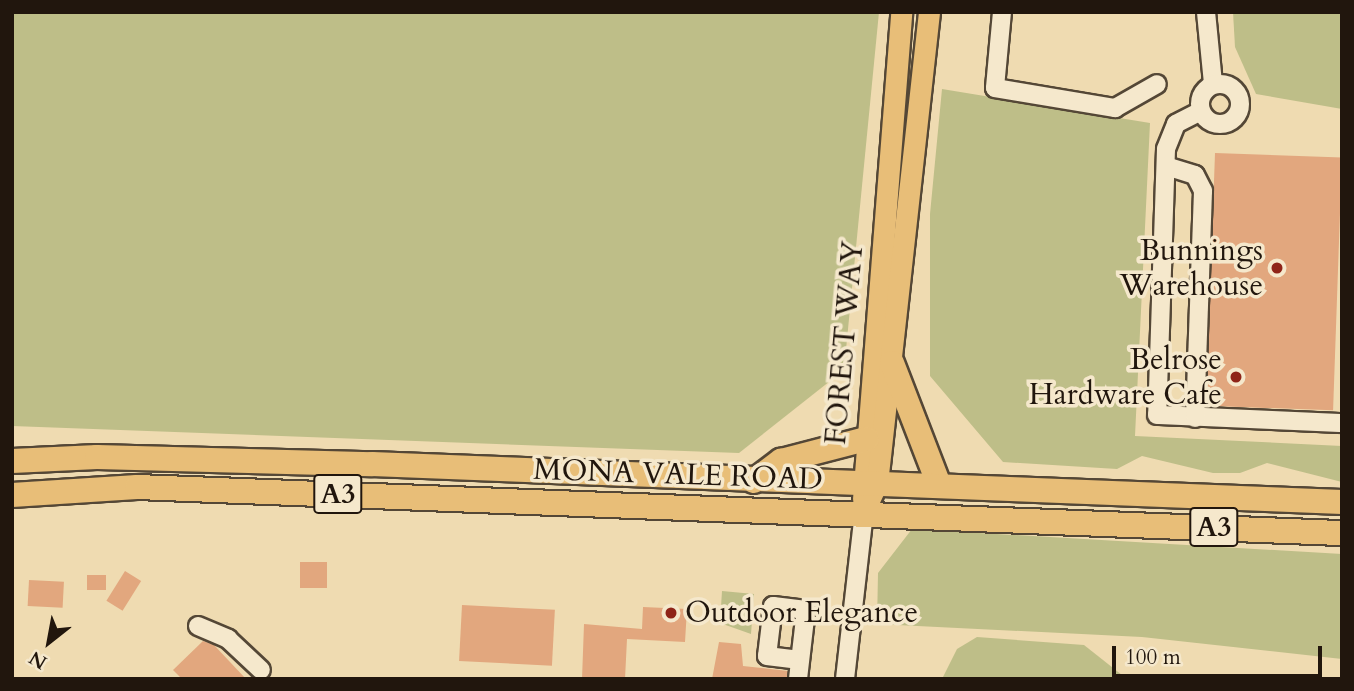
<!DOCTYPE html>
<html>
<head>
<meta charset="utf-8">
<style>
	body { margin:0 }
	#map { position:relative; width:1354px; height:691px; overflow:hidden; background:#efdbb1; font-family:Cardo,serif }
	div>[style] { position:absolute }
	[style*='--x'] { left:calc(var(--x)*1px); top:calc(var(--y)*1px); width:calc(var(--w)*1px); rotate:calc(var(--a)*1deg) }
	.green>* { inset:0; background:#bebe88 }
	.building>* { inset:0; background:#e2a77e; transform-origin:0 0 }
	.roads { filter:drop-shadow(2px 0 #544736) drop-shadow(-2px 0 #544736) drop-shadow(0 2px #544736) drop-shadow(0 -2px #544736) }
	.minor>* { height:18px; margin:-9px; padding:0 9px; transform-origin:9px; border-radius:9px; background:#f5e8cc }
	.minor>.ring { margin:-9px; padding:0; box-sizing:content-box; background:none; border:18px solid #f5e8cc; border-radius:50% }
	.major>* { height:21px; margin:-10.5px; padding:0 10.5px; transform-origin:10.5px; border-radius:10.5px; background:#e8be78 }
	.highway>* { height:24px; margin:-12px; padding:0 12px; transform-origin:12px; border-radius:12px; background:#e8be78 }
	.dots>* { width:19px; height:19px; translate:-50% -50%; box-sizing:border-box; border:4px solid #f5e8cc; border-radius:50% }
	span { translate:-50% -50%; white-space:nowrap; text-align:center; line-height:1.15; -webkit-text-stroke:7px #f5e8cc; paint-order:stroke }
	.shield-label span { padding:2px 5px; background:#f5e8cc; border:2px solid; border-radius:5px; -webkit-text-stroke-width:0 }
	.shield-label { font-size:28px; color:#21160d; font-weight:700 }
	.poi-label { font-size:30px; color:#21160d }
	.right { translate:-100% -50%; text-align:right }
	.left { translate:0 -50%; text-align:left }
	.street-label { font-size:30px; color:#21160d }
	.frame { position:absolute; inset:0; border:14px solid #21160d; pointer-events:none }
	.north { position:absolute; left:14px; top:607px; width:70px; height:70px; -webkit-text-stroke:5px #f5e8cc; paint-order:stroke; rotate:211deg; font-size:19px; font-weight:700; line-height:28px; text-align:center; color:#21160d }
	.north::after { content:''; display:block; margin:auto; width:24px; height:32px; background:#21160d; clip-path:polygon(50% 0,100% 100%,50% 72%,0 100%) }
	.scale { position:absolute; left:1112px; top:646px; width:210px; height:32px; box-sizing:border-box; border:4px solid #21160d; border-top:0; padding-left:9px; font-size:21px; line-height:24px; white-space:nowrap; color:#21160d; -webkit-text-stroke:5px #f5e8cc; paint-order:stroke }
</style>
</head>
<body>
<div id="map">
	<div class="green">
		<i style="clip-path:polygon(12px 12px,879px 12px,844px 370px,739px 453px,12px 426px)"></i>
		<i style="clip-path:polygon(1233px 12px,1342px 12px,1342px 109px,1256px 94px,1235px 47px)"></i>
		<i style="clip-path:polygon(942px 89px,1150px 123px,1135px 436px,1342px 446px,1342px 482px,1267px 463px,1240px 473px,1213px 473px,1142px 456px,1117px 469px,1003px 462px,930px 376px,930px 214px)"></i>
		<i style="clip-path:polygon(912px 529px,1342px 554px,1342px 659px,1142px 637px,877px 624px,878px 573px)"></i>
		<i style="clip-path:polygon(722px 591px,754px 594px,751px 634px,720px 623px)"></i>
		<i style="clip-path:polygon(977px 637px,1084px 645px,1127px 679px,942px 679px,957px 649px)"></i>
	</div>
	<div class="building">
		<i style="left:1215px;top:153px;width:127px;height:253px;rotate:2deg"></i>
		<i style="left:300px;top:562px;width:27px;height:26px"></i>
		<i style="left:125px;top:571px;width:19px;height:35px;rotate:32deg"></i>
		<i style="left:87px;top:575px;width:19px;height:15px"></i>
		<i style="left:29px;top:580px;width:35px;height:26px;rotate:3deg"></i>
		<i style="left:462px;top:605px;width:93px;height:56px;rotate:3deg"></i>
		<i style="clip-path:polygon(643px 607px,687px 609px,685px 642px,627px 639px,625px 679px,582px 679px,584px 624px,642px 629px)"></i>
		<i style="clip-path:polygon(203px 641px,214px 645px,246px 679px,182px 679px,173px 670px)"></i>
		<i style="clip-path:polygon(719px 642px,741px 644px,743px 666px,788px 671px,787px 679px,712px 679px)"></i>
	</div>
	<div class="roads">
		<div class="minor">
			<i style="--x:1002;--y:12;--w:76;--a:95.3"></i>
			<i style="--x:995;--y:88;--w:122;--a:9.5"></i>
			<i style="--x:1115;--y:108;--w:48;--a:-29.7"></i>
			<i style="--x:1206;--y:12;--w:72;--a:84.4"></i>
			<i class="ring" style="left:1200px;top:84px;width:22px;height:22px"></i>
			<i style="--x:1201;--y:111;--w:28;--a:153"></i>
			<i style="--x:1176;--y:124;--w:27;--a:112"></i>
			<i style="--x:1166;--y:149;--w:266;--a:91.9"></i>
			<i style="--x:1157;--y:415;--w:185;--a:2.5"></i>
			<i style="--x:1166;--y:166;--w:30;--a:17"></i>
			<i style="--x:1195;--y:175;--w:18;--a:63"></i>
			<i style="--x:1203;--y:191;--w:227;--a:92"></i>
			<i style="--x:198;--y:626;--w:33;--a:23"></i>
			<i style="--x:228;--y:639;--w:45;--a:43.2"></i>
			<i style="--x:798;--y:679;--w:69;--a:-83.4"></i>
			<i style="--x:806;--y:610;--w:33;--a:-173"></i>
			<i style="--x:773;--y:606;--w:50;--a:96.8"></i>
			<i style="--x:767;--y:656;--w:33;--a:7"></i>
			<i style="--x:845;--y:679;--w:169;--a:-83.5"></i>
		</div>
		<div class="major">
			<i style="--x:863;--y:499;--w:488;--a:-85.5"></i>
			<i style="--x:864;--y:511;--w:31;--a:-65"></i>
			<i style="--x:877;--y:483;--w:474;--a:-83.7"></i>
		</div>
		<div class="highway">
			<i style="--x:892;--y:363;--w:131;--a:68.9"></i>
			<i style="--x:12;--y:461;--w:85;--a:-2.7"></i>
			<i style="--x:97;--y:457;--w:275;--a:1.5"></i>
			<i style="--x:372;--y:464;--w:971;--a:2.24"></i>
			<i style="--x:754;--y:481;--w:34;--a:-37"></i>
			<i style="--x:781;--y:461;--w:88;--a:-14.5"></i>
			<i style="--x:12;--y:495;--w:125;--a:-3.7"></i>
			<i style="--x:137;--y:487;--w:1206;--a:2.19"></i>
		</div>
	</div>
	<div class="dots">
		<i style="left:1277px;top:268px;background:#8f2418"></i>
		<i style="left:1236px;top:377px;background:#8f2418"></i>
		<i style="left:671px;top:613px;background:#8f2418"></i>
	</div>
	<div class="shield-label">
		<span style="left:338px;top:494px">A3</span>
		<span style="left:1214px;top:527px">A3</span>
	</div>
	<div class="poi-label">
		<span class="right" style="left:1263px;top:268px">Bunnings<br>Warehouse</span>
		<span class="right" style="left:1222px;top:377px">Belrose<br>Hardware Cafe</span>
		<span class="left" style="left:685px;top:613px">Outdoor Elegance</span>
	</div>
	<div class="street-label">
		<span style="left:845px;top:343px;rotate:-85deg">FOREST WAY</span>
		<span style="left:678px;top:475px;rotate:2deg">MONA VALE ROAD</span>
	</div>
	<div class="frame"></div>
	<div class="north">N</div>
	<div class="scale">100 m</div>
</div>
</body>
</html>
